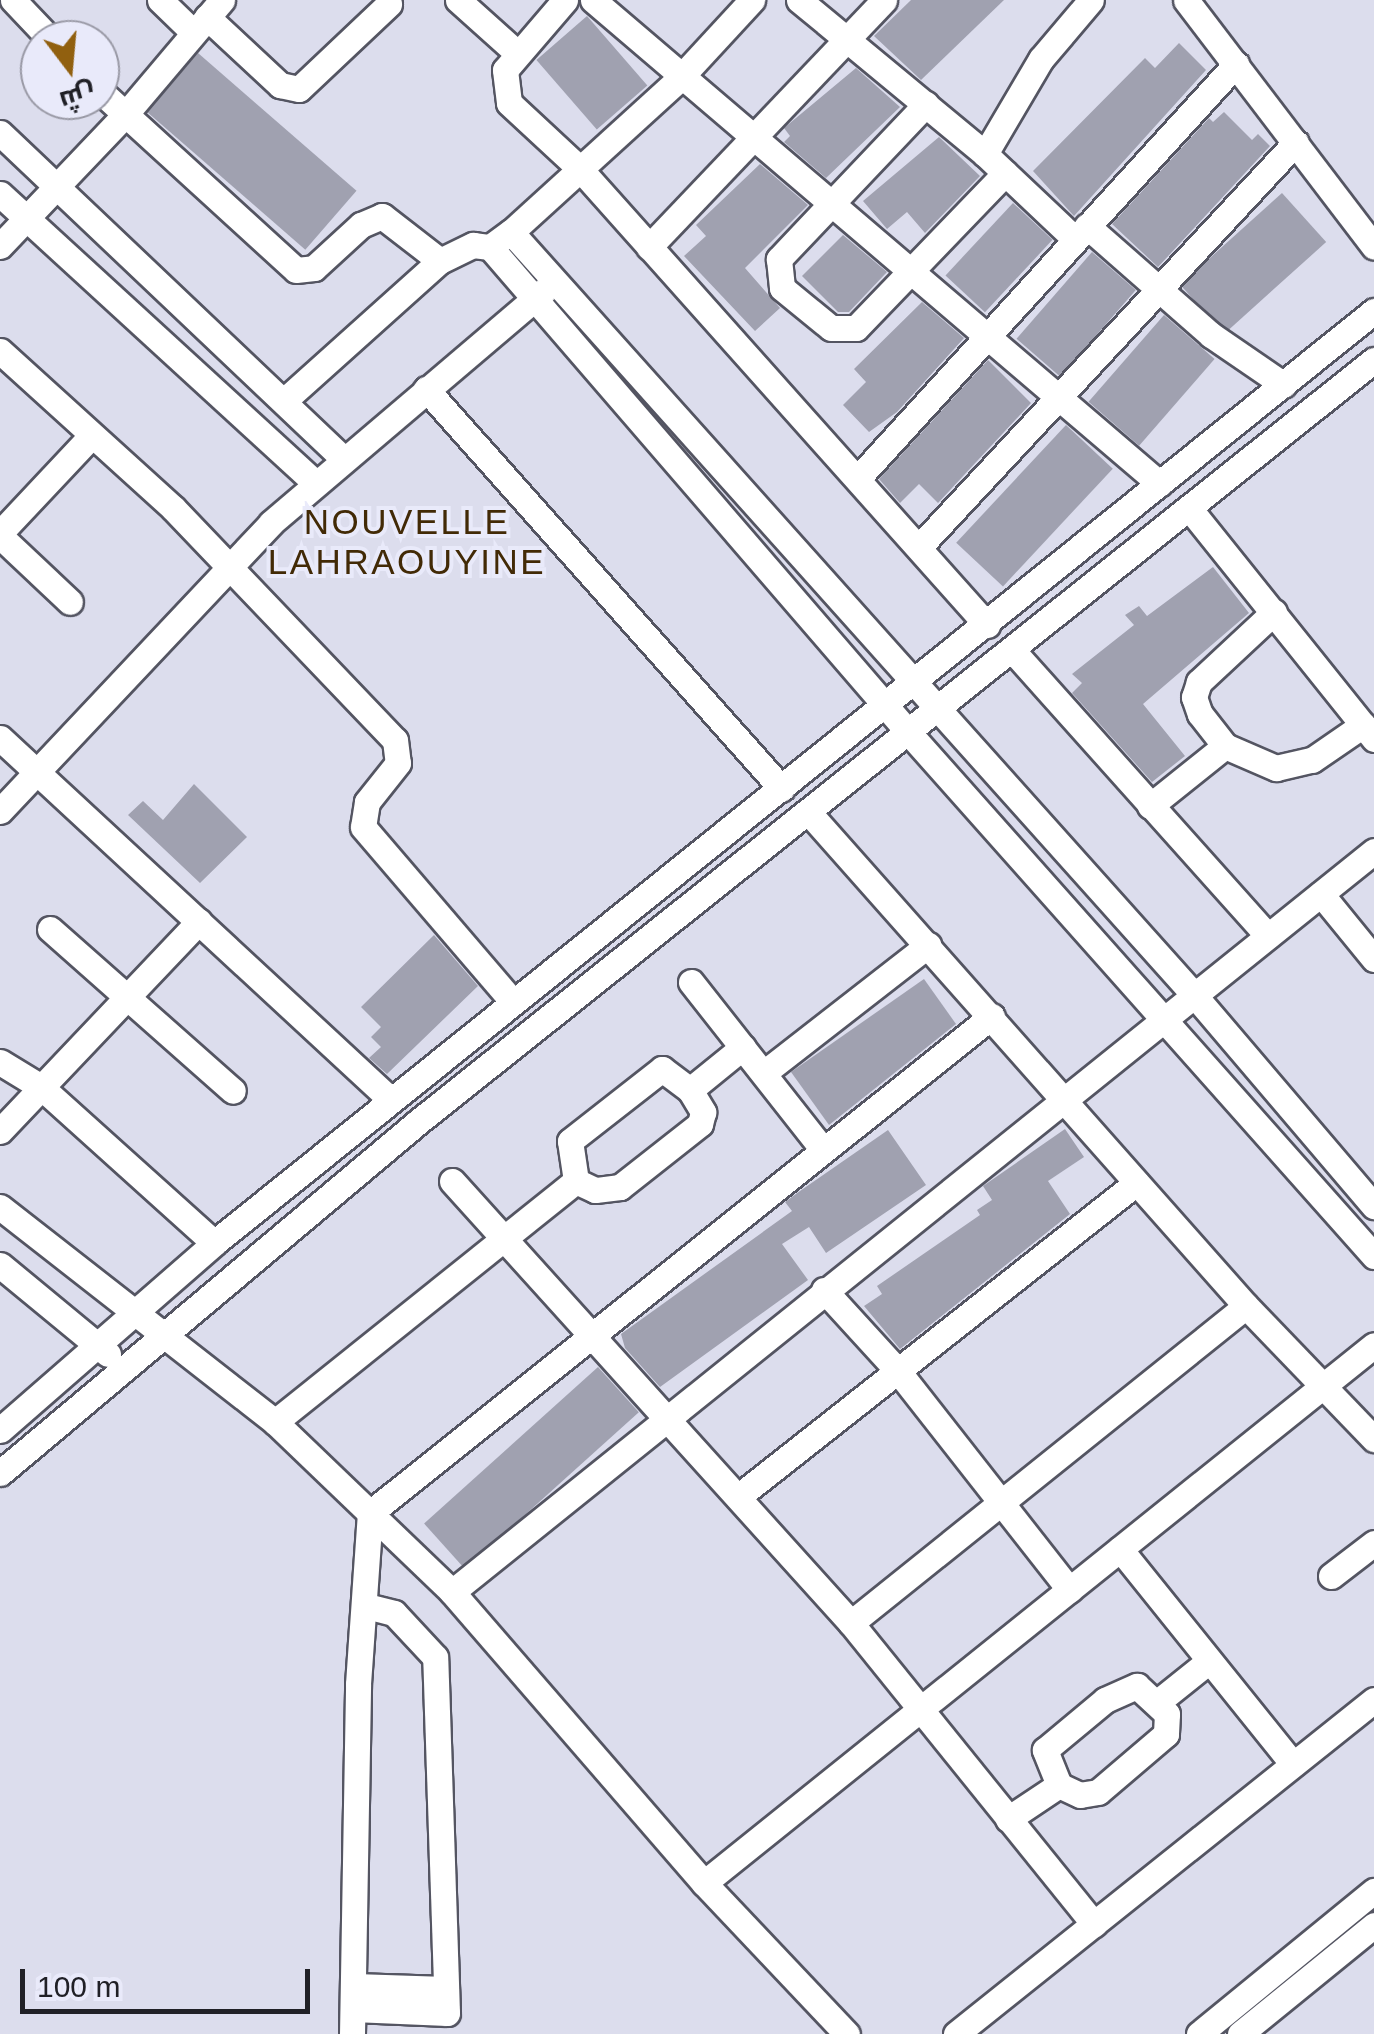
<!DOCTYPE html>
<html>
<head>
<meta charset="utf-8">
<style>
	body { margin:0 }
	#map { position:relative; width:1374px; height:2034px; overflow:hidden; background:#dcdded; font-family:Helvetica,Cairo,sans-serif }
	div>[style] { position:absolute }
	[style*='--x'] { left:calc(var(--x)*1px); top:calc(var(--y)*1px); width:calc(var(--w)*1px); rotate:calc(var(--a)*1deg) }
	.building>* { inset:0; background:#a0a1b0; transform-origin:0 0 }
	.roads { filter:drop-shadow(2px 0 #545562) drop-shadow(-2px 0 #545562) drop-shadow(0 2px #545562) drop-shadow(0 -2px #545562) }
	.minor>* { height:25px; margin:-12.5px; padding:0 12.5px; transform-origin:12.5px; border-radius:12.5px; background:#fff }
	span { translate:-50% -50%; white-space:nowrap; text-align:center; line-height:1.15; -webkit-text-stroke:8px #e9eafa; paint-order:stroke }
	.neighbourhood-label { font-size:35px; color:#422a06; letter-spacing:2.5px }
	.north { position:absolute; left:20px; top:20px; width:100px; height:100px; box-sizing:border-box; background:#e9eafa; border:2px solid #9999a5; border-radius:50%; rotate:164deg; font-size:28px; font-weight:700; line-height:40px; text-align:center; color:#202026 }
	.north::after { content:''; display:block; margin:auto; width:35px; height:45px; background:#91600f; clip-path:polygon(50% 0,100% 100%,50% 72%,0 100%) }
	.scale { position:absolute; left:20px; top:1969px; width:290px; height:45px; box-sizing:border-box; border:5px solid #202026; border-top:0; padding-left:12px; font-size:30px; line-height:35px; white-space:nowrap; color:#202026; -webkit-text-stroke:8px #e9eafa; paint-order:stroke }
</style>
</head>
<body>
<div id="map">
	<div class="building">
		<i style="clip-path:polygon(911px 0,1004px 0,921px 80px,874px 36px)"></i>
		<i style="left:587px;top:16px;width:92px;height:67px;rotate:49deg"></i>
		<i style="clip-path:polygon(1179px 43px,1206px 70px,1074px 216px,1033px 171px,1145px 58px,1155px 68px)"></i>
		<i style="left:198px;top:53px;width:210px;height:78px;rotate:41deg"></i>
		<i style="clip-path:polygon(856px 68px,900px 107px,826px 178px,784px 142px,790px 136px,784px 128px)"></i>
		<i style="clip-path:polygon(1224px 112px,1252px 140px,1258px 134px,1270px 146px,1158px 267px,1112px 224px,1209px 118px,1213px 122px)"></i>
		<i style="clip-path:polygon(939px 137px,980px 176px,925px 233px,907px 212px,887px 229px,863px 201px)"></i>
		<i style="clip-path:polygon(760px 164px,808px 205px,745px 268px,780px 308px,755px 331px,684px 256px,706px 236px,696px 225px)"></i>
		<i style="left:1282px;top:193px;width:66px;height:137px;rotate:48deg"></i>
		<i style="left:1013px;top:203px;width:54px;height:99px;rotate:43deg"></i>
		<i style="clip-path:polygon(843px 235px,887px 272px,849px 312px,838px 312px,802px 276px)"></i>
		<i style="left:1092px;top:252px;width:58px;height:115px;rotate:41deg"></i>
		<i style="clip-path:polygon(922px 302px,964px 338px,897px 412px,869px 432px,843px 405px,866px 382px,854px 369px)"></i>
		<i style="left:1164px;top:315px;width:67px;height:115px;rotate:41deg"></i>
		<i style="clip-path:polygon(988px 360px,1031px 403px,938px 503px,919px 484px,900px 503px,879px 479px)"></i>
		<i style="left:1066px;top:425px;width:64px;height:161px;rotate:43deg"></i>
		<i style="clip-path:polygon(1213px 567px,1249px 613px,1143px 704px,1185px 756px,1152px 782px,1072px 693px,1082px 683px,1072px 674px,1134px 625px,1125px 615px,1139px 606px,1147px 616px)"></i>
		<i style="clip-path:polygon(194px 784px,247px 837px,200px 883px,128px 815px,143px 801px,163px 820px)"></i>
		<i style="clip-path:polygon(434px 935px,478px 986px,387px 1074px,369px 1058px,381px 1047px,371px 1037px,381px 1027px,361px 1007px)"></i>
		<i style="clip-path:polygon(924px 979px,956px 1024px,829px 1125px,791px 1072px)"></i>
		<i style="clip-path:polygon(1065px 1129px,1084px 1157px,1048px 1181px,1070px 1214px,900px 1349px,864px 1306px,882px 1294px,877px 1286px,980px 1215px,977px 1210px,992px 1200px,983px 1186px)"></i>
		<i style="clip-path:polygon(888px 1130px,926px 1185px,826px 1253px,809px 1227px,782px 1244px,808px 1280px,660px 1387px,625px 1348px,621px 1334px,792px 1211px,785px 1202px,800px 1191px)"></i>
		<i style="left:598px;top:1367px;width:61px;height:234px;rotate:48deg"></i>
	</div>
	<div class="roads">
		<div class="minor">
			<i style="--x:13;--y:0;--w:55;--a:46.5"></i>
			<i style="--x:160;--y:0;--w:46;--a:44.1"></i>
			<i style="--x:458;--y:0;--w:79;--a:41.9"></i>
			<i style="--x:565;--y:0;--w:92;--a:130.6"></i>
			<i style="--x:505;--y:70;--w:33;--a:83"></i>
			<i style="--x:509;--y:103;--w:98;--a:42.9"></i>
			<i style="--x:581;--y:170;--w:610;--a:48.26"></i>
			<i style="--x:593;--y:0;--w:745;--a:40.48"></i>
			<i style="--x:799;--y:0;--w:241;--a:39.6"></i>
			<i style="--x:985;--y:154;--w:124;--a:43.4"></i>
			<i style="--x:1186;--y:0;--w:310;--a:52.7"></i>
			<i style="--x:207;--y:17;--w:100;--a:43"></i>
			<i style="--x:280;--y:85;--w:19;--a:12"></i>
			<i style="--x:299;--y:89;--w:124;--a:-43.4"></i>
			<i style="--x:100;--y:91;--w:265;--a:42.4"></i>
			<i style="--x:296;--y:270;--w:18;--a:-6"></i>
			<i style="--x:314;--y:268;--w:64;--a:-42.5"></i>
			<i style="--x:361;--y:225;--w:23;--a:-23"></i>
			<i style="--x:382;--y:216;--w:73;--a:37.8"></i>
			<i style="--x:926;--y:104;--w:214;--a:133.5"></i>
			<i style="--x:779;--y:259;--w:29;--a:84"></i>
			<i style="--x:782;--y:288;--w:63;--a:39.2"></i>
			<i style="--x:831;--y:328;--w:25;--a:0"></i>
			<i style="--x:856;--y:328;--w:215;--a:-46.1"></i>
			<i style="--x:0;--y:133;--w:470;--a:43.5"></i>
			<i style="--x:985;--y:154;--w:110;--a:-59.5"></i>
			<i style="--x:1041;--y:59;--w:77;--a:-49.7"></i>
			<i style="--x:0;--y:194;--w:427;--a:42.5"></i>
			<i style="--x:1087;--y:226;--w:165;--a:41.3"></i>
			<i style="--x:1211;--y:335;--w:88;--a:34.4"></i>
			<i style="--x:511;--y:232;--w:1025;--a:48.16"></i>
			<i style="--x:1195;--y:996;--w:276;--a:49.6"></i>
			<i style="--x:0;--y:246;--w:180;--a:-46.4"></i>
			<i style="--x:124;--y:116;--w:152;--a:-49.8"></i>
			<i style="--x:490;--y:247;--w:642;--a:49.23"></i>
			<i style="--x:909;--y:733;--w:700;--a:48.36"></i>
			<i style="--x:649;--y:247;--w:341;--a:-46.4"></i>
			<i style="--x:0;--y:351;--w:234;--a:42.2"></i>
			<i style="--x:173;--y:508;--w:321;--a:46.3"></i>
			<i style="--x:395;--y:740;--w:23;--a:83"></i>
			<i style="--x:398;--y:763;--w:50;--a:128.5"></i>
			<i style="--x:367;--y:802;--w:25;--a:99"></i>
			<i style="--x:363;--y:827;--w:229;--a:49.4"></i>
			<i style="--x:426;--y:389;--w:535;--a:48.33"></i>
			<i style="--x:286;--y:399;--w:207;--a:-41.9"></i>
			<i style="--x:440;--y:261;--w:37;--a:-26"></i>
			<i style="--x:473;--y:245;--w:17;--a:7"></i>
			<i style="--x:490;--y:247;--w:26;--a:-36"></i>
			<i style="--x:511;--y:232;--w:227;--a:-42.3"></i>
			<i style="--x:679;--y:79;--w:108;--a:-47.3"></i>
			<i style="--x:860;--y:476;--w:558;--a:-47.62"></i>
			<i style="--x:1189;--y:508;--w:296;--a:51.3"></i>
			<i style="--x:0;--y:533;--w:134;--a:-46.8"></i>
			<i style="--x:0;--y:536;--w:96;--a:43.3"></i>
			<i style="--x:921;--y:545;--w:550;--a:-47.06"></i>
			<i style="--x:1274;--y:612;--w:103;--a:137"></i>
			<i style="--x:1199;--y:682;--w:16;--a:108"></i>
			<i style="--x:1194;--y:697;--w:18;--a:71"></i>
			<i style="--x:1200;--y:714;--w:41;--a:52"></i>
			<i style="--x:1225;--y:746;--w:56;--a:23.3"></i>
			<i style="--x:1276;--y:768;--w:37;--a:-13"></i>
			<i style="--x:1312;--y:760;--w:62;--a:-34.5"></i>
			<i style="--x:1014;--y:652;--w:381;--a:48.2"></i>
			<i style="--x:0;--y:738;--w:533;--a:42.79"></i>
			<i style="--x:1150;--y:806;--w:96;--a:-38.7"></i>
			<i style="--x:0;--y:811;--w:395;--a:-46.7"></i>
			<i style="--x:271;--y:523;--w:358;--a:-40.4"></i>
			<i style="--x:810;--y:814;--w:657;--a:48.45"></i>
			<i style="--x:1246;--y:1306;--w:185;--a:46.1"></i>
			<i style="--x:1321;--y:894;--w:84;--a:50.8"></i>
			<i style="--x:50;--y:929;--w:244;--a:41.5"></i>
			<i style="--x:691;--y:982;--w:210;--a:51.8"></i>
			<i style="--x:0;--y:1062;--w:48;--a:31.4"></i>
			<i style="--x:41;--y:1087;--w:233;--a:42"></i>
			<i style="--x:662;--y:1069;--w:35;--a:37"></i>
			<i style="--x:690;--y:1090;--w:26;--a:59"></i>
			<i style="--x:703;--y:1112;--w:12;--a:104"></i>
			<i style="--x:700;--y:1124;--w:102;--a:141.8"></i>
			<i style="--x:620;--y:1187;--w:25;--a:173"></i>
			<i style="--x:595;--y:1190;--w:21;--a:-155"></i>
			<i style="--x:576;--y:1181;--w:40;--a:-98.5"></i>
			<i style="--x:570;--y:1141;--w:117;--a:-38"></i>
			<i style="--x:765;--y:1072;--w:207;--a:-37.9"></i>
			<i style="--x:690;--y:1090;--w:68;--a:-39.1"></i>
			<i style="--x:0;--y:1131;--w:289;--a:-46.5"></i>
			<i style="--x:452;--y:1181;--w:595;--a:47.93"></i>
			<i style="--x:851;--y:1623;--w:387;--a:51.1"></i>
			<i style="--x:0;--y:1207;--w:349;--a:38"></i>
			<i style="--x:275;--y:1422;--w:245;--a:43.8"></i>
			<i style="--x:452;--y:1592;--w:385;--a:49.1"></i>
			<i style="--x:704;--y:1883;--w:208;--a:46.6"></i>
			<i style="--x:0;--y:1265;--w:140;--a:39.5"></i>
			<i style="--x:824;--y:1290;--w:110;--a:47.6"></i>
			<i style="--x:898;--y:1371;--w:278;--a:51.9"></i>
			<i style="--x:275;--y:1422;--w:386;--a:-38.7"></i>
			<i style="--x:0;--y:1430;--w:284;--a:-41.1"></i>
			<i style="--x:214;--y:1243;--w:1488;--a:-38.78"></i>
			<i style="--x:0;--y:1473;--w:547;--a:-40.03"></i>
			<i style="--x:419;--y:1121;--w:1221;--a:-38.55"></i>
			<i style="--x:739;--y:1496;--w:506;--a:-38.25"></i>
			<i style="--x:1120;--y:1549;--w:276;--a:51.2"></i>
			<i style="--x:1331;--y:1576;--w:54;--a:-37.5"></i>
			<i style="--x:452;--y:1592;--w:1183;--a:-38.79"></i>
			<i style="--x:851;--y:1623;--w:506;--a:-38.75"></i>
			<i style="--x:1137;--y:1686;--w:41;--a:43"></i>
			<i style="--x:1167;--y:1714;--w:20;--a:93"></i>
			<i style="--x:1166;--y:1734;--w:89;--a:139.5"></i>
			<i style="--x:1098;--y:1792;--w:18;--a:171"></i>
			<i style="--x:1080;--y:1795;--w:23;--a:-155"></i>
			<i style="--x:1059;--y:1785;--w:38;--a:-112"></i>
			<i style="--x:1045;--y:1750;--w:78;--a:-39.8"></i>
			<i style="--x:1105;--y:1700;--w:35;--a:-24"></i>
			<i style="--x:1159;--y:1701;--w:64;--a:-38.7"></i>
			<i style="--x:1008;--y:1819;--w:61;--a:-33.7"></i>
			<i style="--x:704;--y:1883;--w:859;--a:-38.76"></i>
			<i style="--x:354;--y:1986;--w:92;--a:1.9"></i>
			<i style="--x:353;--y:2009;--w:94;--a:2.4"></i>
			<i style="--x:447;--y:2013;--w:356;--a:-91.9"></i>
			<i style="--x:435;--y:1657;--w:60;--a:-133"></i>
			<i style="--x:394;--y:1613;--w:29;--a:-166"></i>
			<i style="--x:352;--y:2034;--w:350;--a:-89"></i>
			<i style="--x:358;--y:1684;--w:171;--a:-86"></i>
			<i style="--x:370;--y:1513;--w:796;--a:-38.63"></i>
			<i style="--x:956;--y:2034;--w:535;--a:-38.63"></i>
			<i style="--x:1199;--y:2034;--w:226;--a:-39.3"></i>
			<i style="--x:1240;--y:2034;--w:173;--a:-39.1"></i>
		</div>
	</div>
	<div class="neighbourhood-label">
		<span style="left:407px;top:542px">NOUVELLE<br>LAHRAOUYINE</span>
	</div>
	<div class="north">ش</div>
	<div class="scale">100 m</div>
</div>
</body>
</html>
